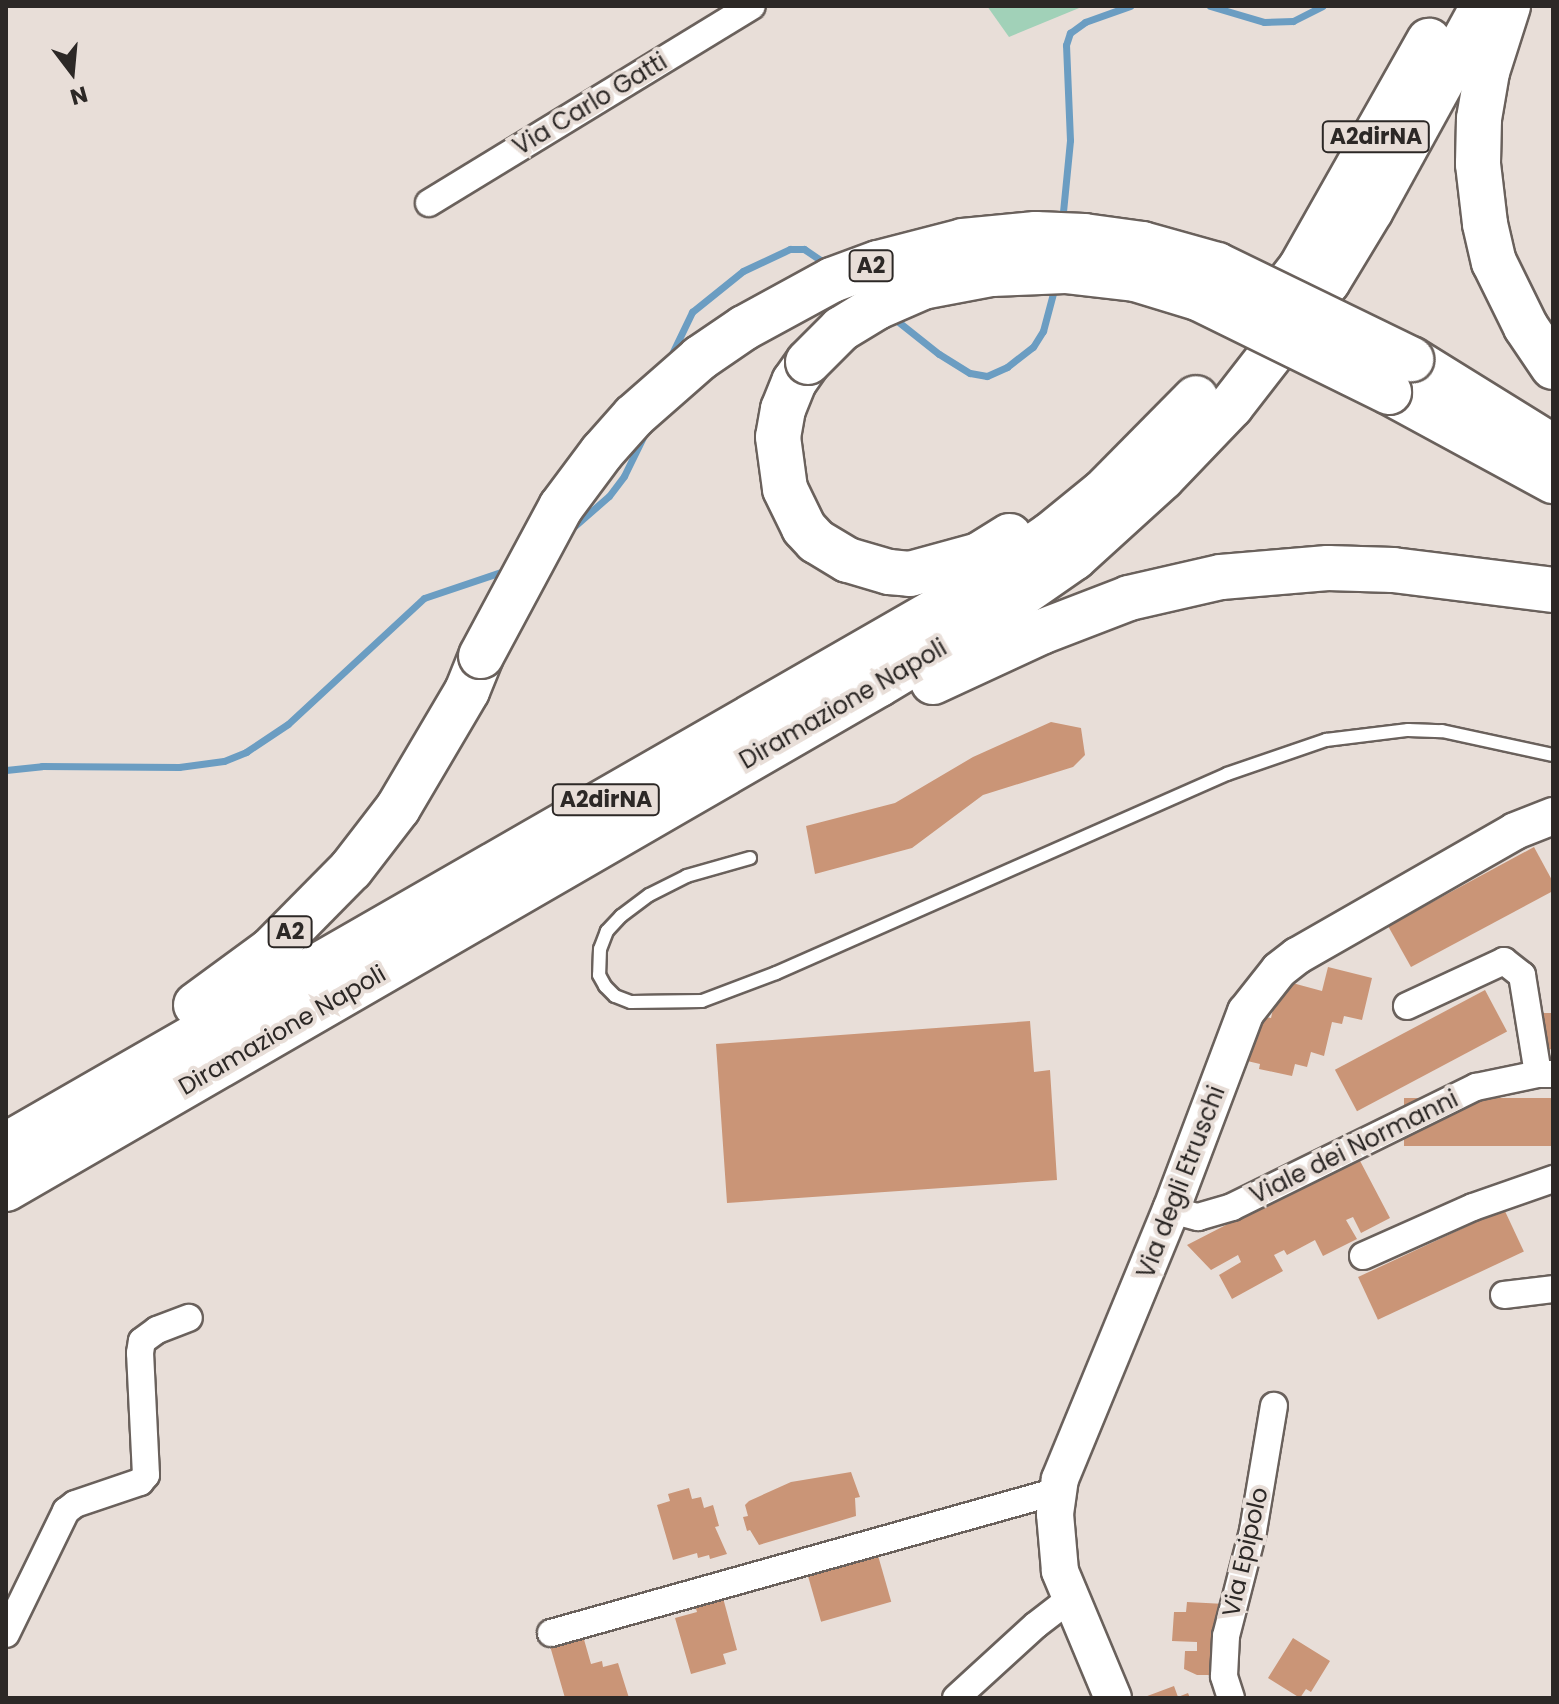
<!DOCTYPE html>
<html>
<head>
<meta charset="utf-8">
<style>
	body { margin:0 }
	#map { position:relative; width:1559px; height:1704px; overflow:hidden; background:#e8ded8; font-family:Poppins,sans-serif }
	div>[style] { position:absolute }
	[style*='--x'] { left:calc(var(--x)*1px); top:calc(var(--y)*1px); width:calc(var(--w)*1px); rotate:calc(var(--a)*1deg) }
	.green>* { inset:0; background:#a1d1b8 }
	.stream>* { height:7px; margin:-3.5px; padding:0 3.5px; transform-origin:3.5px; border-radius:3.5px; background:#6b9dc2 }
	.building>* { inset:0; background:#ca9577; transform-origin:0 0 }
	.roads { filter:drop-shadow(2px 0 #6a615c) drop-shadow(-2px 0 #6a615c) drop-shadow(0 2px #6a615c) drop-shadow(0 -2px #6a615c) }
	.service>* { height:12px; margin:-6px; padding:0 6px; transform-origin:6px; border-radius:6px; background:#fff }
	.minor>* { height:26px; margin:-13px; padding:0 13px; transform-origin:13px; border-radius:13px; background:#fff }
	.secondary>* { height:36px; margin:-18px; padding:0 18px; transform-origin:18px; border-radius:18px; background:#fff }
	.motorway>* { height:44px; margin:-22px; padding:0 22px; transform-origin:22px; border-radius:22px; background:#fff }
	.bridges { filter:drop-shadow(2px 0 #6a615c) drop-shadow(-2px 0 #6a615c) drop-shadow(0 2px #6a615c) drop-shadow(0 -2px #6a615c) }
	.motorway-bridge>* { height:44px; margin:-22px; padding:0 22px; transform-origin:22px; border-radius:22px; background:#fff }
	span { translate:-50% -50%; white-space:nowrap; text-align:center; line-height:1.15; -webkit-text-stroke:8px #e8ded8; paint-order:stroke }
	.shield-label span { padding:2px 6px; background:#e8ded8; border:2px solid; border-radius:6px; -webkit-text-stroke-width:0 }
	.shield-label { font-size:22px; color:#2c2826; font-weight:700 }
	.street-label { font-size:24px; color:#2c2826 }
	.frame { position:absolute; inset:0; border:8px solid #2c2826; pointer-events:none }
	.north { position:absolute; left:32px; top:32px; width:80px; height:80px; -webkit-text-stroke:6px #e8ded8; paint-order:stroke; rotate:164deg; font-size:22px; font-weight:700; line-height:32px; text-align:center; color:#2c2826 }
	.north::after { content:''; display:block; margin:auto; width:28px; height:36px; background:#2c2826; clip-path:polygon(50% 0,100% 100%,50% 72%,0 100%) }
</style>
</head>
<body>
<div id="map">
	<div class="green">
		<i style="clip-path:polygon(987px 6px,1084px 6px,1009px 37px)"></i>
	</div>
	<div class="stream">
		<i style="--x:1210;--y:6;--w:56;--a:16.5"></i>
		<i style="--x:1264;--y:22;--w:29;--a:-2"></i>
		<i style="--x:1293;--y:21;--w:33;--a:-27"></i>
		<i style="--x:1062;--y:222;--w:82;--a:-84.4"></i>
		<i style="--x:1070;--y:140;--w:95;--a:-92.4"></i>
		<i style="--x:1066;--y:45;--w:13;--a:-72"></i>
		<i style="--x:1070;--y:33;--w:19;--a:-36"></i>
		<i style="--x:1085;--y:22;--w:48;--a:-19.6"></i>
		<i style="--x:891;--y:316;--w:61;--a:38.4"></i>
		<i style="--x:939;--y:354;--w:36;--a:32"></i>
		<i style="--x:970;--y:373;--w:17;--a:10"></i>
		<i style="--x:987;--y:376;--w:22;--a:-24"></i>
		<i style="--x:1007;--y:367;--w:33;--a:-38"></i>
		<i style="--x:1033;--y:347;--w:19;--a:-58"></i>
		<i style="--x:1043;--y:331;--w:47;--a:-75.1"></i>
		<i style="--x:667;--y:364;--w:58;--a:-64.3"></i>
		<i style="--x:692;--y:312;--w:65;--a:-38.8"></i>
		<i style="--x:743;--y:271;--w:52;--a:-25.1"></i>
		<i style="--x:790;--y:249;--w:14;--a:0"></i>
		<i style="--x:804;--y:249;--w:30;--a:34"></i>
		<i style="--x:571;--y:529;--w:50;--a:-41"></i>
		<i style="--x:609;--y:496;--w:25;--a:-53"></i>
		<i style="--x:624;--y:476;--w:52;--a:-63.9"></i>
		<i style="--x:6;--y:770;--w:36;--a:-6"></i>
		<i style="--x:42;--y:766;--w:137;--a:0.4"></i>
		<i style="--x:179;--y:767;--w:45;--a:-7.6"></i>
		<i style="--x:224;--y:761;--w:24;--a:-22"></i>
		<i style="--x:246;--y:752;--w:50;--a:-33.7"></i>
		<i style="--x:288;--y:724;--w:185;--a:-42.8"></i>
		<i style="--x:424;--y:598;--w:88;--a:-18.6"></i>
	</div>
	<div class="building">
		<i style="clip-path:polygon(1051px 722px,1081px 728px,1085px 755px,1073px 767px,983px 795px,912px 848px,815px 874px,806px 826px,895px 803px,973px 757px)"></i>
		<i style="clip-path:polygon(1534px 847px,1553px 882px,1553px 891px,1411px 967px,1388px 926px)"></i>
		<i style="clip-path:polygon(1328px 967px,1372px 978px,1362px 1020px,1344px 1016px,1342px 1024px,1332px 1022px,1324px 1056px,1311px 1052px,1307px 1067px,1295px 1064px,1292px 1076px,1259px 1069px,1260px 1064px,1243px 1060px,1250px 1032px,1257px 1034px,1261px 1016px,1271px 1018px,1276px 996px,1285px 981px,1322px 991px)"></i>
		<i style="left:1485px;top:990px;width:47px;height:170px;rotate:62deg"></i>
		<i style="clip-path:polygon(1543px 1013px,1553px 1013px,1553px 1049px,1545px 1050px)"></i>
		<i style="clip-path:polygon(1030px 1021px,1034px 1072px,1050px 1070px,1057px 1180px,727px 1203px,716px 1044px)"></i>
		<i style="left:1553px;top:1098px;width:48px;height:149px;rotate:90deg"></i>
		<i style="clip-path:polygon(1358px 1157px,1390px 1218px,1361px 1233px,1353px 1217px,1346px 1220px,1357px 1239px,1323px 1256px,1315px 1240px,1287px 1255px,1284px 1250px,1274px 1255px,1283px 1271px,1232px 1299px,1219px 1275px,1241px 1262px,1238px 1255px,1211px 1270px,1187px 1245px)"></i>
		<i style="left:1504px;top:1209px;width:47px;height:161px;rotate:65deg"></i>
		<i style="clip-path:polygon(851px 1472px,860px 1497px,855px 1498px,856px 1516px,759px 1545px,750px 1530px,747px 1531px,743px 1517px,748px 1516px,745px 1505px,749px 1501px,791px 1482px)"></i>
		<i style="clip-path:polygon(689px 1488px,692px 1499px,701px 1497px,704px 1508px,713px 1505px,719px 1526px,715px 1527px,727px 1554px,710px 1559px,709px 1555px,698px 1558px,697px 1553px,673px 1560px,657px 1505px,670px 1501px,668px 1494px)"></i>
		<i style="left:875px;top:1545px;width:59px;height:73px;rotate:74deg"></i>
		<i style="clip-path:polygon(722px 1594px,737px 1650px,723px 1654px,726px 1664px,691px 1674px,675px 1618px,697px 1612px,694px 1602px)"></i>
		<i style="clip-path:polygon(1187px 1602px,1225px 1604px,1218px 1675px,1197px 1675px,1184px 1669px,1185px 1651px,1197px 1651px,1197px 1642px,1172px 1641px,1174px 1612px,1186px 1612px)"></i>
		<i style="clip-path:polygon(583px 1636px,591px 1664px,602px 1661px,603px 1667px,618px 1663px,629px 1698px,565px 1698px,550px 1646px)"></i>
		<i style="clip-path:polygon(1293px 1638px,1330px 1661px,1311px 1692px,1306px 1689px,1300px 1698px,1268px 1678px)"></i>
		<i style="clip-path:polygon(1174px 1686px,1178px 1697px,1188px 1693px,1190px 1698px,1142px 1698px)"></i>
	</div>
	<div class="roads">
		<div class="service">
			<i style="--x:750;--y:858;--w:66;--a:164.1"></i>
			<i style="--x:687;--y:876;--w:42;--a:153.4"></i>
			<i style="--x:649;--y:895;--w:35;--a:143"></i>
			<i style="--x:621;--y:916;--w:21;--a:133"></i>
			<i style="--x:607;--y:931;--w:19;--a:111"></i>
			<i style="--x:600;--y:949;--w:26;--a:92"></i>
			<i style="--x:599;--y:975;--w:13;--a:61"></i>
			<i style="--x:605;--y:986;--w:14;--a:45"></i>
			<i style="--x:615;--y:996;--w:17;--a:21"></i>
			<i style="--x:631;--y:1002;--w:71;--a:-0.8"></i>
			<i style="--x:702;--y:1001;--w:79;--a:-20.7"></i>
			<i style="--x:776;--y:973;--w:493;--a:-23.8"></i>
			<i style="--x:1227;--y:774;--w:105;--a:-19"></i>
			<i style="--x:1326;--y:740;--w:83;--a:-7"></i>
			<i style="--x:1408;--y:730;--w:34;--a:2"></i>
			<i style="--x:1442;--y:731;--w:114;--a:12.2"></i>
		</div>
		<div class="minor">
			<i style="--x:429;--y:203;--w:378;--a:-31.4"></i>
			<i style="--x:1407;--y:1006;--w:107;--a:-24.9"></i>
			<i style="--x:1504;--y:961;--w:23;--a:38"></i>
			<i style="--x:1522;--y:975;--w:100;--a:80.8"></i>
			<i style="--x:1171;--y:1210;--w:28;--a:15"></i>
			<i style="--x:1198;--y:1217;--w:35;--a:-16"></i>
			<i style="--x:1232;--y:1207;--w:272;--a:-26.2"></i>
			<i style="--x:1476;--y:1087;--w:63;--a:-11.8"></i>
			<i style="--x:1538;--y:1074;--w:15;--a:0"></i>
			<i style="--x:1363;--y:1256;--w:120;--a:-24"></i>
			<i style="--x:1473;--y:1207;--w:85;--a:-19.3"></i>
			<i style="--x:1504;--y:1295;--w:49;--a:-7"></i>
			<i style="--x:551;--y:1633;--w:527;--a:-15.65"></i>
			<i style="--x:6;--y:1634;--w:137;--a:-64"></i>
			<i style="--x:66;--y:1511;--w:11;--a:-38"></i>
			<i style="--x:75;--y:1504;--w:69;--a:-18.7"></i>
			<i style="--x:140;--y:1482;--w:9;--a:-49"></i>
			<i style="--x:146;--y:1475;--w:122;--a:-92.8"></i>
			<i style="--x:140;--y:1353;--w:12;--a:-81"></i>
			<i style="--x:142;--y:1341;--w:19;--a:-36"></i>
			<i style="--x:157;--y:1330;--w:34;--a:-21"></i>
			<i style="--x:956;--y:1698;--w:108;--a:-42.4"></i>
			<i style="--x:1036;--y:1625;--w:44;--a:-37.6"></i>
			<i style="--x:1231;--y:1698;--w:23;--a:-108"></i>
			<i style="--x:1224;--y:1676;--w:40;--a:-87.1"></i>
			<i style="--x:1226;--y:1636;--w:108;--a:-75.6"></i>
			<i style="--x:1253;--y:1531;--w:127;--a:-80.5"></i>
		</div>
		<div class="secondary">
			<i style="--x:1113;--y:1698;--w:138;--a:-112.7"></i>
			<i style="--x:1060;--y:1571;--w:57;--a:-95"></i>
			<i style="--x:1055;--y:1514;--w:35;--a:-82"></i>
			<i style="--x:1060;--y:1479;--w:291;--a:-67.6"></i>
			<i style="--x:1171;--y:1210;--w:212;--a:-69.3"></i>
			<i style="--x:1246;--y:1012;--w:53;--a:-51.8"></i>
			<i style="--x:1279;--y:970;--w:23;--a:-38"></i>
			<i style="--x:1297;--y:956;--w:251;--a:-29.8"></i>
			<i style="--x:1515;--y:831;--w:41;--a:-21.5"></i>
		</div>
		<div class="motorway">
			<i style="--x:1508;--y:6;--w:69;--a:107.7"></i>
			<i style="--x:1487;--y:72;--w:48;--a:99.7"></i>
			<i style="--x:1479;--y:119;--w:45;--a:91.3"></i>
			<i style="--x:1478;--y:164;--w:60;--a:83.3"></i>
			<i style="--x:1485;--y:224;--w:39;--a:77"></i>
			<i style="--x:1494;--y:262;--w:72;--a:63.8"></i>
			<i style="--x:1526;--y:327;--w:48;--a:56"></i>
			<i style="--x:1277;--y:298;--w:39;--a:-52"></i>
			<i style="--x:1301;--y:267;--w:260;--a:-60.5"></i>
			<i style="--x:1411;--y:359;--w:167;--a:31.8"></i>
			<i style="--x:808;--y:362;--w:24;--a:125"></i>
			<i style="--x:794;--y:382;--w:29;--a:112"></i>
			<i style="--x:783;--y:409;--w:28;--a:100"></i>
			<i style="--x:778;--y:437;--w:52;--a:82.3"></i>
			<i style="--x:785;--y:489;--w:43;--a:64"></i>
			<i style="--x:804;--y:528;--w:18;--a:47"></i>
			<i style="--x:816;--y:541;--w:37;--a:31"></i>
			<i style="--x:848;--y:560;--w:43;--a:16.3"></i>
			<i style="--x:889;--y:572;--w:21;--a:5"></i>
			<i style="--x:910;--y:574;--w:72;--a:-15.4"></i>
			<i style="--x:979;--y:555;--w:36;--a:-32"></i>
			<i style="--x:1389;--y:392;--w:187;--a:28.5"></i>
			<i style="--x:933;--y:682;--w:119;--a:-24.8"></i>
			<i style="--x:1041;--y:632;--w:94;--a:-21.1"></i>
			<i style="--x:1129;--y:598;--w:94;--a:-12.9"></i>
			<i style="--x:1221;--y:577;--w:107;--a:-4.8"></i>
			<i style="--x:1328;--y:568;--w:65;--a:1.8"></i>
			<i style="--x:1393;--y:570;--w:161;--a:7.1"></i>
			<i style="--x:196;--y:1005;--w:93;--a:-36.3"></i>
			<i style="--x:271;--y:950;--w:114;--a:-45.4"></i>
			<i style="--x:351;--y:869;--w:77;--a:-52.4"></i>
			<i style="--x:398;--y:808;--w:136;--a:-59.5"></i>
			<i style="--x:467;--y:691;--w:38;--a:-68"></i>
			<i style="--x:6;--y:1145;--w:1100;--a:-29.87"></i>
			<i style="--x:960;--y:597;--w:109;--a:-34.6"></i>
			<i style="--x:1050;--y:535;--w:68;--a:-39.1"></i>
			<i style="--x:1103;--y:492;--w:132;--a:-45.3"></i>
			<i style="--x:6;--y:1189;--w:1007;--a:-30.03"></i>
			<i style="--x:878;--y:685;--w:118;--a:-31.1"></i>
			<i style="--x:979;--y:624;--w:116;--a:-34.8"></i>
			<i style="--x:1074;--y:558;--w:119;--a:-42.3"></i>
			<i style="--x:1162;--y:478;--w:100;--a:-46.2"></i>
			<i style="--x:1231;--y:406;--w:158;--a:-52.2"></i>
			<i style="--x:1328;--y:281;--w:83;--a:-58.8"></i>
			<i style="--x:1371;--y:210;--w:233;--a:-61.2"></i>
		</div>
	</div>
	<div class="bridges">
		<div class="motorway-bridge">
			<i style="--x:808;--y:362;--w:47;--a:-45"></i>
			<i style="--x:841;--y:329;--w:42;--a:-31.4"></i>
			<i style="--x:877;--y:307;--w:50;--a:-23.5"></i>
			<i style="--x:923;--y:287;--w:70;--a:-10.7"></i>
			<i style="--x:992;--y:274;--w:73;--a:-2.4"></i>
			<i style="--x:1065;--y:271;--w:70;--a:6.5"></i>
			<i style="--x:1135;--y:279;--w:66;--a:16.8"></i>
			<i style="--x:1198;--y:298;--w:213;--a:26.2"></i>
			<i style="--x:481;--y:656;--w:169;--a:-61.8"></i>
			<i style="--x:561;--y:507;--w:69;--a:-53.3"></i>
			<i style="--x:602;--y:452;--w:48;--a:-48.4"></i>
			<i style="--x:634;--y:416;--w:88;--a:-41.3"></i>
			<i style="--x:700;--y:358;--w:53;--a:-34.3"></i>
			<i style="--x:744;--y:328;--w:100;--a:-28.6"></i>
			<i style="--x:832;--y:280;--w:49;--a:-20.3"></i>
			<i style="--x:878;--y:263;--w:88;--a:-14.5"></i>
			<i style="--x:963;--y:241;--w:73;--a:-5.5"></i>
			<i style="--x:1036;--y:234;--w:48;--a:2.4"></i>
			<i style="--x:1084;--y:236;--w:59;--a:7.9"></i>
			<i style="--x:1142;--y:244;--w:78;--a:15.6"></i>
			<i style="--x:1217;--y:265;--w:216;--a:25.9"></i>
		</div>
	</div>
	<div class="shield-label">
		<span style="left:1376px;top:137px">A2dirNA</span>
		<span style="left:871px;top:266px">A2</span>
		<span style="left:606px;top:800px">A2dirNA</span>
		<span style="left:290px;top:932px">A2</span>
	</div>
	<div class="street-label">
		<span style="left:590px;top:104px;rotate:-31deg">Via Carlo Gatti</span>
		<span style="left:843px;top:704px;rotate:-30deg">Diramazione Napoli</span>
		<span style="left:282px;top:1030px;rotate:-30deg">Diramazione Napoli</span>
		<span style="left:1354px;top:1147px;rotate:-26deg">Viale dei Normanni</span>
		<span style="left:1181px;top:1182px;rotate:-69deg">Via degli Etruschi</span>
		<span style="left:1245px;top:1552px;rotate:-77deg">Via Epipolo</span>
	</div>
	<div class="frame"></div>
	<div class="north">N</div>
</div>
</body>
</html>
